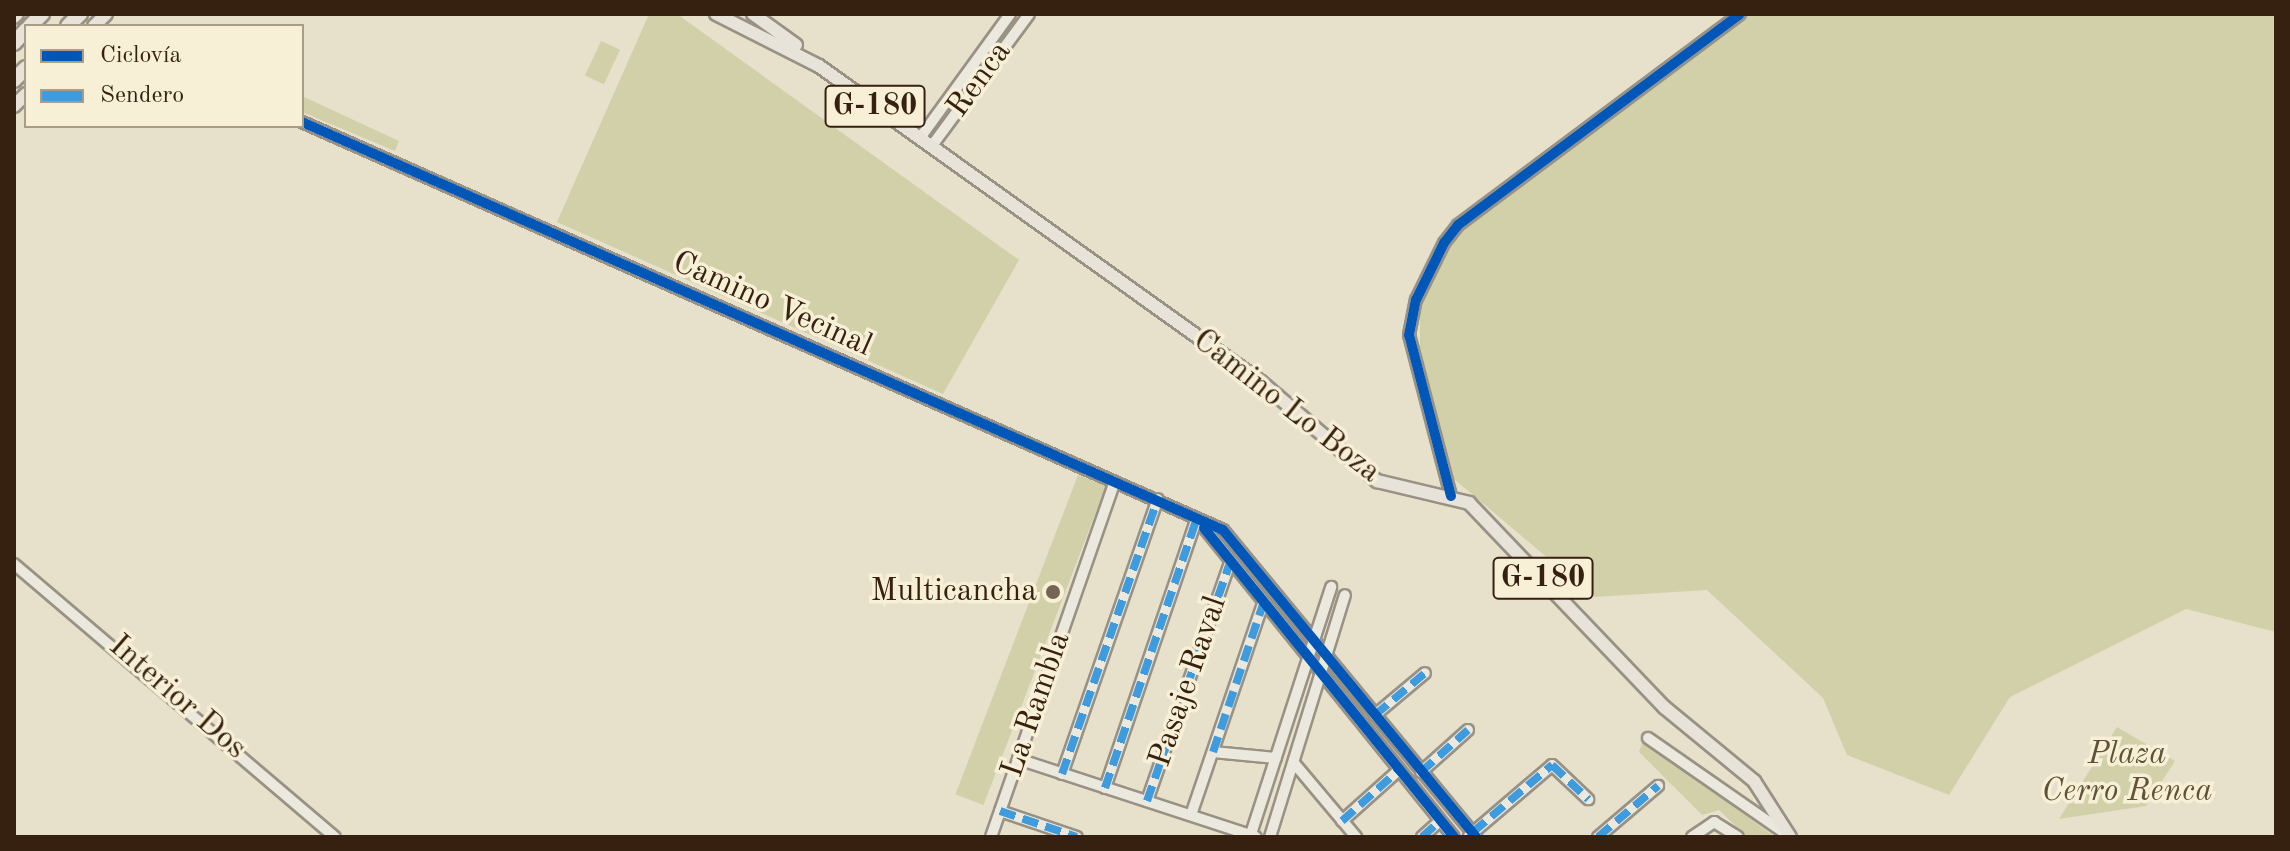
<!DOCTYPE html>
<html>
<head>
<meta charset="utf-8">
<style>
	body { margin:0 }
	#map { position:relative; width:2290px; height:851px; overflow:hidden; background:#e7e0cb; font-family:"Old Standard TT",serif }
	div>[style] { position:absolute }
	[style*='--x'] { left:calc(var(--x)*1px); top:calc(var(--y)*1px); width:calc(var(--w)*1px); rotate:calc(var(--a)*1deg) }
	.green>* { inset:0; background:#d2d0a9; transform-origin:0 0 }
	.roads { filter:drop-shadow(2px 0 #989184) drop-shadow(-2px 0 #989184) drop-shadow(0 2px #989184) drop-shadow(0 -2px #989184) }
	.minor>* { height:10px; margin:-5px; padding:0 5px; transform-origin:5px; border-radius:5px; background:#ebe8de }
	.major>* { height:12px; margin:-6px; padding:0 6px; transform-origin:6px; border-radius:6px; background:#e8e3d8 }
	.highway>* { height:14px; margin:-7px; padding:0 7px; transform-origin:7px; border-radius:7px; background:#e8e3d8 }
	.quiet>* { height:8px; margin-top:-4px; transform-origin:0; background:repeating-linear-gradient(90deg,#3e9bde 0 16px,transparent 0 24px) }
	.cycleway>* { height:10px; margin:-5px; padding:0 5px; transform-origin:5px; border-radius:5px; background:#0057b8 }
	.dots>* { width:22px; height:22px; translate:-50% -50%; box-sizing:border-box; border:4px solid #f7efd6; border-radius:50% }
	span { translate:-50% -50%; white-space:nowrap; text-align:center; line-height:1.15; -webkit-text-stroke:7px #f7efd6; paint-order:stroke }
	.shield-label span { padding:2px 6px; background:#f7efd6; border:2px solid; border-radius:6px; -webkit-text-stroke-width:0 }
	.shield-label { font-size:30px; color:#362110; font-weight:700 }
	.street-label { font-size:32px; color:#362110 }
	.poi-label { font-size:32px; color:#362110 }
	.right { translate:-100% -50%; text-align:right }
	.park-label { font-size:32px; color:#5f5236; font-style:italic }
	.frame { position:absolute; inset:0; border:16px solid #362110; pointer-events:none }
	.legend { position:absolute; left:24px; top:24px; width:280px; height:104px; box-sizing:border-box; background:#f7efd6; border:2px solid #aa9d87; margin:0; padding:10px 14px; list-style:none; font-size:24px; color:#362110 }
	.legend li { display:flex; align-items:center; gap:16px; height:40px }
	.legend b { width:40px; border:2px solid #aa9d87 }
</style>
</head>
<body>
<div id="map">
	<div class="green">
		<i style="clip-path:polygon(649px 14px,677px 14px,1019px 260px,943px 394px,557px 222px)"></i>
		<i style="clip-path:polygon(1747px 14px,2276px 14px,2276px 632px,2186px 609px,2010px 697px,1949px 795px,1847px 755px,1823px 698px,1707px 590px,1594px 597px,1454px 479px,1420px 358px,1420px 310px,1449px 239px)"></i>
		<i style="left:601px;top:41px;width:21px;height:38px;rotate:25deg"></i>
		<i style="clip-path:polygon(302px 96px,399px 141px,395px 151px,302px 112px)"></i>
		<i style="left:1078px;top:475px;width:30px;height:342px;rotate:21deg"></i>
		<i style="clip-path:polygon(2117px 727px,2175px 761px,2146px 806px,2059px 819px)"></i>
		<i style="clip-path:polygon(1643px 740px,1775px 837px,1747px 837px,1719px 810px,1702px 815px,1639px 752px)"></i>
	</div>
	<div class="roads">
		<div class="minor">
			<i style="--x:302;--y:122;--w:1007;--a:23.89"></i>
			<i style="--x:1223;--y:530;--w:398;--a:50.5"></i>
			<i style="--x:920;--y:138;--w:153;--a:-54"></i>
			<i style="--x:931;--y:147;--w:165;--a:-53.6"></i>
			<i style="--x:1451;--y:496;--w:166;--a:-104.6"></i>
			<i style="--x:1409;--y:335;--w:36;--a:-79"></i>
			<i style="--x:1416;--y:300;--w:64;--a:-63.8"></i>
			<i style="--x:1444;--y:243;--w:23;--a:-52"></i>
			<i style="--x:1458;--y:225;--w:352;--a:-36.8"></i>
			<i style="--x:1198;--y:520;--w:407;--a:51.1"></i>
			<i style="--x:14;--y:564;--w:421;--a:40.4"></i>
			<i style="--x:1375;--y:715;--w:65;--a:-40"></i>
			<i style="--x:1648;--y:738;--w:168;--a:34.8"></i>
			<i style="--x:1213;--y:752;--w:63;--a:5.4"></i>
			<i style="--x:1018;--y:759;--w:250;--a:18.1"></i>
			<i style="--x:1294;--y:763;--w:97;--a:50"></i>
			<i style="--x:1421;--y:772;--w:63;--a:-41.8"></i>
			<i style="--x:1062;--y:774;--w:291;--a:-70.8"></i>
			<i style="--x:1105;--y:788;--w:285;--a:-71.2"></i>
			<i style="--x:1147;--y:801;--w:253;--a:-70.8"></i>
			<i style="--x:1000;--y:811;--w:81;--a:18.7"></i>
			<i style="--x:1191;--y:815;--w:223;--a:-71.2"></i>
			<i style="--x:1342;--y:821;--w:76;--a:-41.8"></i>
			<i style="--x:1469;--y:836;--w:109;--a:-40.5"></i>
			<i style="--x:1552;--y:765;--w:50;--a:43.4"></i>
			<i style="--x:991;--y:837;--w:375;--a:-70.8"></i>
			<i style="--x:1250;--y:837;--w:263;--a:-72"></i>
			<i style="--x:1270;--y:837;--w:253;--a:-72.8"></i>
			<i style="--x:1422;--y:837;--w:24;--a:-42"></i>
			<i style="--x:1598;--y:837;--w:79;--a:-40.4"></i>
			<i style="--x:1692;--y:837;--w:27;--a:-34"></i>
			<i style="--x:1714;--y:822;--w:28;--a:32"></i>
		</div>
		<div class="major">
			<i style="--x:716;--y:14;--w:115;--a:26.8"></i>
			<i style="--x:819;--y:66;--w:543;--a:35.56"></i>
			<i style="--x:1261;--y:382;--w:153;--a:40.5"></i>
			<i style="--x:1377;--y:481;--w:95;--a:13.4"></i>
			<i style="--x:1469;--y:503;--w:282;--a:46.3"></i>
			<i style="--x:1664;--y:707;--w:117;--a:39.4"></i>
			<i style="--x:1754;--y:781;--w:67;--a:57.3"></i>
			<i style="--x:753;--y:14;--w:53;--a:35.8"></i>
			<i style="--x:14;--y:17;--w:4;--a:-45"></i>
			<i style="--x:94;--y:26;--w:17;--a:-45"></i>
			<i style="--x:14;--y:106;--w:17;--a:-45"></i>
		</div>
		<div class="highway">
			<i style="--x:30;--y:26;--w:17;--a:-45"></i>
			<i style="--x:68;--y:26;--w:17;--a:-45"></i>
			<i style="--x:14;--y:43;--w:18;--a:-47"></i>
			<i style="--x:14;--y:80;--w:17;--a:-45"></i>
		</div>
	</div>
	<div class="quiet">
		<i style="--x:1375;--y:715;--w:65;--a:-40"></i>
		<i style="--x:1213;--y:752;--w:156;--a:-71.3"></i>
		<i style="--x:1421;--y:772;--w:63;--a:-41.8"></i>
		<i style="--x:1062;--y:774;--w:291;--a:-70.8"></i>
		<i style="--x:1105;--y:788;--w:285;--a:-71.2"></i>
		<i style="--x:1147;--y:801;--w:253;--a:-70.8"></i>
		<i style="--x:1000;--y:811;--w:81;--a:18.7"></i>
		<i style="--x:1342;--y:821;--w:76;--a:-41.8"></i>
		<i style="--x:1473;--y:832;--w:104;--a:-40.3"></i>
		<i style="--x:1552;--y:765;--w:50;--a:43.4"></i>
		<i style="--x:1422;--y:837;--w:24;--a:-42"></i>
		<i style="--x:1598;--y:837;--w:79;--a:-40.4"></i>
	</div>
	<div class="cycleway">
		<i style="--x:302;--y:122;--w:1007;--a:23.89"></i>
		<i style="--x:1223;--y:530;--w:398;--a:50.5"></i>
		<i style="--x:1451;--y:496;--w:166;--a:-104.6"></i>
		<i style="--x:1409;--y:335;--w:36;--a:-79"></i>
		<i style="--x:1416;--y:300;--w:64;--a:-63.8"></i>
		<i style="--x:1444;--y:243;--w:23;--a:-52"></i>
		<i style="--x:1458;--y:225;--w:352;--a:-36.8"></i>
		<i style="--x:1204;--y:528;--w:397;--a:51"></i>
	</div>
	<div class="dots">
		<i style="left:1053px;top:592px;background:#746451"></i>
	</div>
	<div class="shield-label">
		<span style="left:875px;top:106px">G-180</span>
		<span style="left:1543px;top:578px">G-180</span>
	</div>
	<div class="street-label">
		<span style="left:980px;top:80px;rotate:-54deg">Renca</span>
		<span style="left:772px;top:305px;rotate:24deg">Camino Vecinal</span>
		<span style="left:1286px;top:407px;rotate:38deg">Camino Lo Boza</span>
		<span style="left:1189px;top:682px;rotate:-71deg">Pasaje Raval</span>
		<span style="left:177px;top:698px;rotate:41deg">Interior Dos</span>
		<span style="left:1037px;top:705px;rotate:-71deg">La Rambla</span>
	</div>
	<div class="poi-label">
		<span class="right" style="left:1037px;top:592px">Multicancha</span>
	</div>
	<div class="park-label">
		<span style="left:2127px;top:774px">Plaza<br>Cerro Renca</span>
	</div>
	<div class="frame"></div>
	<ul class="legend">
	<li><b style="height:10px;background:#0057b8"></b>Ciclovía</li>
	<li><b style="height:10px;background:#3e9bde"></b>Sendero</li>
	</ul>
</div>
</body>
</html>
